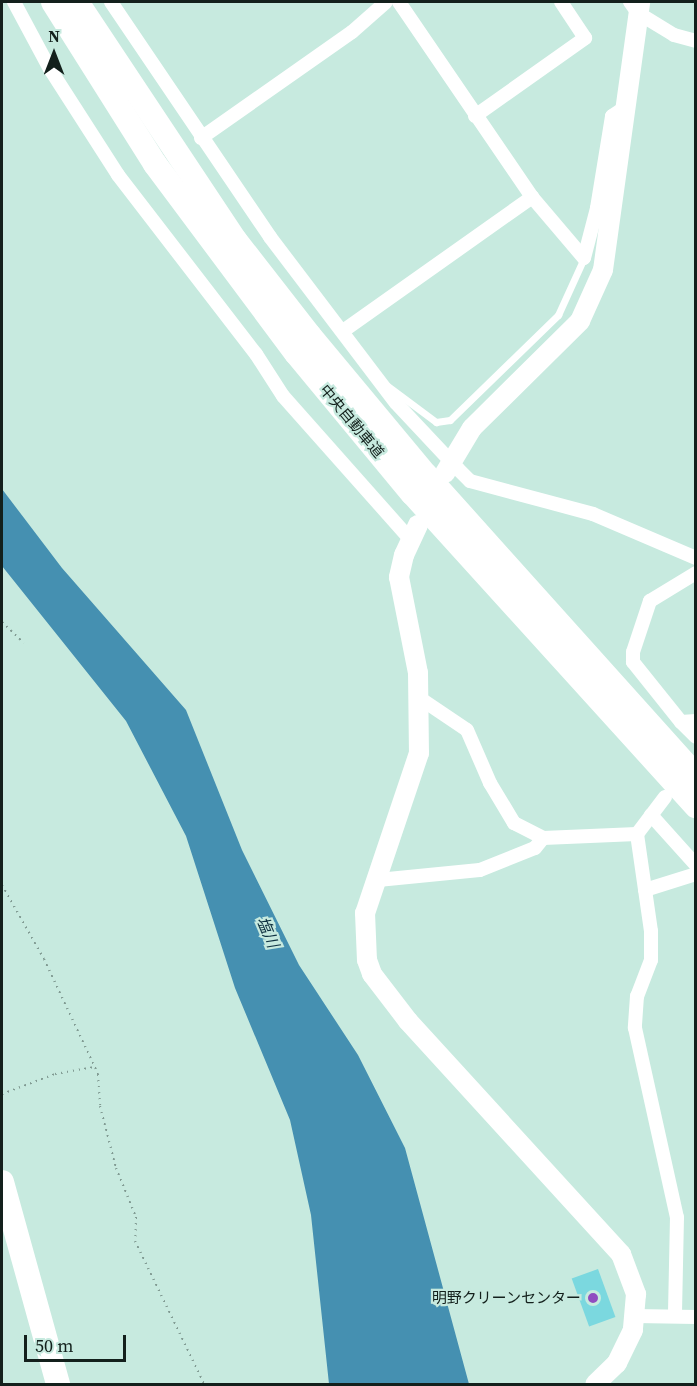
<!DOCTYPE html>
<html>
<head>
<meta charset="utf-8">
<style>
	body { margin:0 }
	#map { position:relative; width:697px; height:1386px; overflow:hidden; background:#c7eadf; font-family:"Source Serif 4","Noto Sans JP",serif }
	div>[style] { position:absolute }
	[style*='--x'] { left:calc(var(--x)*1px); top:calc(var(--y)*1px); width:calc(var(--w)*1px); rotate:calc(var(--a)*1deg) }
	.water>* { inset:0; background:#4590b1 }
	.building>* { inset:0; background:#7bd8df; transform-origin:0 0 }
	.path>* { height:2px; margin-top:-1px; transform-origin:0; background:repeating-linear-gradient(90deg,#819b93 0 1.5px,transparent 0 6px) }
	.lane>* { height:7px; margin:-3.5px; padding:0 3.5px; transform-origin:3.5px; border-radius:3.5px; background:#fff }
	.street>* { height:14px; margin:-7px; padding:0 7px; transform-origin:7px; border-radius:7px; background:#fff }
	.secondary>* { height:20px; margin:-10px; padding:0 10px; transform-origin:10px; border-radius:10px; background:#fff }
	.highway>* { height:24px; margin:-12px; padding:0 12px; transform-origin:12px; border-radius:12px; background:#fff }
	.dots>* { width:16px; height:16px; translate:-50% -50%; box-sizing:border-box; border:3px solid #c7eadf; border-radius:50% }
	span { translate:-50% -50%; white-space:nowrap; text-align:center; line-height:1.15; -webkit-text-stroke:4.5px #c7eadf; paint-order:stroke }
	.street-label { font-size:15px; color:#13201c }
	.poi-label { font-size:15px; color:#13201c }
	.right { translate:-100% -50%; text-align:right }
	.water-label { font-size:16px; color:#0e3140; font-style:italic }
	.frame { position:absolute; inset:0; border:3px solid #13201c; pointer-events:none }
	.north { position:absolute; left:24px; top:24px; width:60px; height:60px; -webkit-text-stroke:4px #c7eadf; paint-order:stroke; rotate:0deg; font-size:16px; font-weight:700; line-height:24px; text-align:center; color:#13201c }
	.north::after { content:''; display:block; margin:auto; width:21px; height:27px; background:#13201c; clip-path:polygon(50% 0,100% 100%,50% 72%,0 100%) }
	.scale { position:absolute; left:24px; top:1335px; width:102px; height:27px; box-sizing:border-box; border:3px solid #13201c; border-top:0; padding-left:8px; font-size:18px; line-height:21px; white-space:nowrap; color:#13201c; -webkit-text-stroke:4px #c7eadf; paint-order:stroke }
</style>
</head>
<body>
<div id="map">
	<div class="water">
		<i style="clip-path:polygon(2px 489px,62px 568px,186px 710px,242px 850px,299px 965px,358px 1055px,405px 1148px,469px 1384px,329px 1384px,311px 1215px,290px 1120px,235px 988px,186px 836px,126px 721px,2px 566px)"></i>
	</div>
	<div class="building">
		<i style="left:598px;top:1269px;width:51px;height:28px;rotate:70deg"></i>
	</div>
	<div class="path">
		<i style="--x:2;--y:622;--w:30;--a:44"></i>
		<i style="--x:2;--y:885;--w:85;--a:60.4"></i>
		<i style="--x:44;--y:959;--w:127;--a:64.8"></i>
		<i style="--x:98;--y:1074;--w:32;--a:86"></i>
		<i style="--x:100;--y:1106;--w:64;--a:75.5"></i>
		<i style="--x:116;--y:1168;--w:53;--a:67.8"></i>
		<i style="--x:136;--y:1217;--w:24;--a:92"></i>
		<i style="--x:135;--y:1241;--w:159;--a:64.2"></i>
		<i style="--x:2;--y:1094;--w:57;--a:-20.7"></i>
		<i style="--x:55;--y:1074;--w:40;--a:-10"></i>
	</div>
	<div class="lane">
		<i style="--x:385;--y:384;--w:64;--a:36.7"></i>
		<i style="--x:436;--y:422;--w:14;--a:-8"></i>
		<i style="--x:450;--y:420;--w:151;--a:-44.2"></i>
		<i style="--x:558;--y:315;--w:63;--a:-65.5"></i>
	</div>
	<div class="street">
		<i style="--x:14;--y:2;--w:76;--a:61.8"></i>
		<i style="--x:50;--y:69;--w:126;--a:57.3"></i>
		<i style="--x:118;--y:175;--w:226;--a:52.4"></i>
		<i style="--x:256;--y:354;--w:50;--a:57.3"></i>
		<i style="--x:283;--y:396;--w:191;--a:48.4"></i>
		<i style="--x:111;--y:2;--w:284;--a:55.9"></i>
		<i style="--x:270;--y:237;--w:208;--a:52.8"></i>
		<i style="--x:396;--y:403;--w:91;--a:46.8"></i>
		<i style="--x:458;--y:469;--w:17;--a:45"></i>
		<i style="--x:470;--y:481;--w:127;--a:15"></i>
		<i style="--x:593;--y:514;--w:112;--a:23.1"></i>
		<i style="--x:399;--y:2;--w:236;--a:55.7"></i>
		<i style="--x:532;--y:197;--w:80;--a:49.6"></i>
		<i style="--x:584;--y:258;--w:52;--a:-75.4"></i>
		<i style="--x:597;--y:208;--w:93;--a:-80.7"></i>
		<i style="--x:612;--y:116;--w:17;--a:-33"></i>
		<i style="--x:630;--y:2;--w:14;--a:54"></i>
		<i style="--x:638;--y:13;--w:42;--a:31.4"></i>
		<i style="--x:674;--y:35;--w:23;--a:15"></i>
		<i style="--x:475;--y:116;--w:135;--a:-35.3"></i>
		<i style="--x:585;--y:38;--w:43;--a:-123.7"></i>
		<i style="--x:201;--y:138;--w:184;--a:-35.1"></i>
		<i style="--x:352;--y:32;--w:45;--a:-41.4"></i>
		<i style="--x:343;--y:331;--w:232;--a:-35.3"></i>
		<i style="--x:421;--y:699;--w:55;--a:34"></i>
		<i style="--x:467;--y:730;--w:58;--a:66.5"></i>
		<i style="--x:490;--y:783;--w:47;--a:59"></i>
		<i style="--x:514;--y:823;--w:33;--a:27"></i>
		<i style="--x:543;--y:838;--w:94;--a:-2.4"></i>
		<i style="--x:696;--y:721;--w:15;--a:176"></i>
		<i style="--x:681;--y:722;--w:21;--a:45"></i>
		<i style="--x:681;--y:722;--w:77;--a:-128.7"></i>
		<i style="--x:633;--y:662;--w:10;--a:-90"></i>
		<i style="--x:633;--y:652;--w:54;--a:-71.6"></i>
		<i style="--x:650;--y:601;--w:54;--a:-31.3"></i>
		<i style="--x:665;--y:797;--w:46;--a:127.1"></i>
		<i style="--x:637;--y:834;--w:98;--a:81.8"></i>
		<i style="--x:651;--y:931;--w:29;--a:90"></i>
		<i style="--x:651;--y:960;--w:39;--a:111"></i>
		<i style="--x:637;--y:996;--w:32;--a:94"></i>
		<i style="--x:635;--y:1028;--w:194;--a:77.5"></i>
		<i style="--x:677;--y:1217;--w:99;--a:91.2"></i>
		<i style="--x:651;--y:815;--w:67;--a:48"></i>
		<i style="--x:378;--y:880;--w:102;--a:-5.6"></i>
		<i style="--x:480;--y:870;--w:59;--a:-21.8"></i>
		<i style="--x:535;--y:848;--w:13;--a:-51"></i>
		<i style="--x:645;--y:890;--w:53;--a:-17.4"></i>
		<i style="--x:635;--y:1316;--w:61;--a:0.9"></i>
	</div>
	<div class="secondary">
		<i style="--x:445;--y:473;--w:52;--a:-59"></i>
		<i style="--x:472;--y:428;--w:152;--a:-44.7"></i>
		<i style="--x:580;--y:321;--w:56;--a:-65.7"></i>
		<i style="--x:603;--y:270;--w:271;--a:-82.1"></i>
		<i style="--x:418;--y:525;--w:33;--a:115"></i>
		<i style="--x:404;--y:555;--w:23;--a:103"></i>
		<i style="--x:399;--y:577;--w:98;--a:78.8"></i>
		<i style="--x:418;--y:673;--w:80;--a:89.3"></i>
		<i style="--x:419;--y:753;--w:169;--a:108.6"></i>
		<i style="--x:365;--y:913;--w:47;--a:87.6"></i>
		<i style="--x:367;--y:960;--w:15;--a:70"></i>
		<i style="--x:372;--y:974;--w:59;--a:52.5"></i>
		<i style="--x:408;--y:1021;--w:316;--a:47.6"></i>
		<i style="--x:621;--y:1254;--w:43;--a:69.4"></i>
		<i style="--x:636;--y:1294;--w:36;--a:95"></i>
		<i style="--x:633;--y:1330;--w:37;--a:116"></i>
		<i style="--x:617;--y:1363;--w:30;--a:136"></i>
	</div>
	<div class="highway">
		<i style="--x:53;--y:2;--w:191;--a:57.8"></i>
		<i style="--x:155;--y:164;--w:236;--a:53.3"></i>
		<i style="--x:296;--y:353;--w:182;--a:50.4"></i>
		<i style="--x:412;--y:493;--w:423;--a:47.8"></i>
		<i style="--x:77;--y:2;--w:287;--a:56.4"></i>
		<i style="--x:236;--y:241;--w:120;--a:52.1"></i>
		<i style="--x:310;--y:336;--w:181;--a:50.2"></i>
		<i style="--x:426;--y:475;--w:404;--a:48.1"></i>
		<i style="--x:2;--y:1182;--w:210;--a:74.5"></i>
	</div>
	<div class="dots">
		<i style="left:593px;top:1298px;background:#904cc0"></i>
	</div>
	<div class="street-label">
		<span style="left:352px;top:421px;rotate:50deg">中央自動車道</span>
	</div>
	<div class="poi-label">
		<span class="right" style="left:581px;top:1298px">明野クリーンセンター</span>
	</div>
	<div class="water-label">
		<span style="left:268px;top:932px;rotate:67deg">塩川</span>
	</div>
	<div class="frame"></div>
	<div class="north">N</div>
	<div class="scale">50 m</div>
</div>
</body>
</html>
